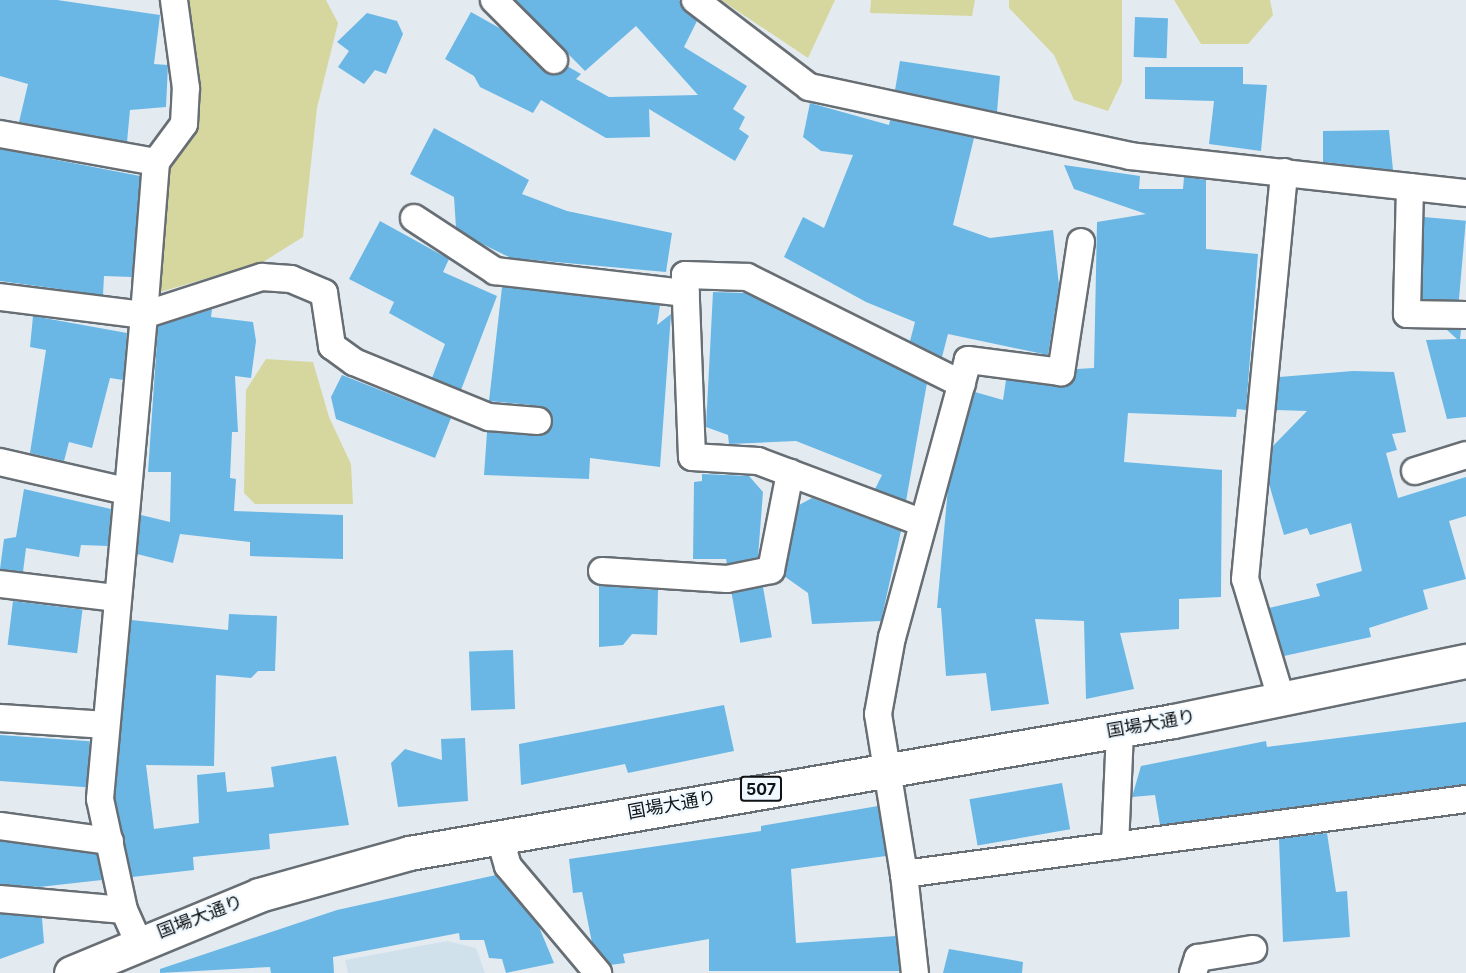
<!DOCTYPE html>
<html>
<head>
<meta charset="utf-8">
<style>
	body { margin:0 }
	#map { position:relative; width:1466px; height:973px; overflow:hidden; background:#e3ebf1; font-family:Inter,"Noto Sans JP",sans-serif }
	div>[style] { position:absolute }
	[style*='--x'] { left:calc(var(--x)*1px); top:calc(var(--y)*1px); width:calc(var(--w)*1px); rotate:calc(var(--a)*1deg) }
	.built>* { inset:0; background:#d1e1ec }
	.green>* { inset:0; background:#d6d79e }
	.building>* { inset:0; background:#6ab7e5; transform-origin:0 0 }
	.roads { filter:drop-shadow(2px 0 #676e74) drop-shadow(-2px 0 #676e74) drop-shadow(0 2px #676e74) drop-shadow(0 -2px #676e74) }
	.minor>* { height:26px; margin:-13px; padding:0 13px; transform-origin:13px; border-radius:13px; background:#fff }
	.trunk>* { height:33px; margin:-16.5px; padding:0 16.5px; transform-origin:16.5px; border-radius:16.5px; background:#fff }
	span { translate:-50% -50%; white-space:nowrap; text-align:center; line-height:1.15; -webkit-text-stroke:4.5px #f0f9ff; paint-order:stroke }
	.shield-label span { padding:2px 4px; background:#f0f9ff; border:2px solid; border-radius:4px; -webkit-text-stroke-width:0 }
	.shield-label { font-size:16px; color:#101315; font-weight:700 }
	.street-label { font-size:18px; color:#101315 }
</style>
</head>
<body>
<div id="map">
	<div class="built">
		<i style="clip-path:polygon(447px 941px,476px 948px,485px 973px,348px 973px,345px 960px)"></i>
	</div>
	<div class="green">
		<i style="clip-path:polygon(181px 0,326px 0,338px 23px,317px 108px,303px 237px,263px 262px,160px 292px,166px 171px,198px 127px,196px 53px)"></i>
		<i style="clip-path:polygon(721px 0,835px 0,808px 58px)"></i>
		<i style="clip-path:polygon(871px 0,975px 0,972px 16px,870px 13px)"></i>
		<i style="clip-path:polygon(1009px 0,1122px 0,1122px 82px,1108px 111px,1074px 100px,1054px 55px,1009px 8px)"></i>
		<i style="clip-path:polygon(1174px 0,1270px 0,1273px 15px,1248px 44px,1201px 44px)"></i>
		<i style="clip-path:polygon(266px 359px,313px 362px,329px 417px,351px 464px,353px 504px,255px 504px,244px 493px,246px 390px)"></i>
	</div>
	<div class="building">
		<i style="clip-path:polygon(0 0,57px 0,160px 15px,154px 64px,168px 65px,166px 107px,130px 110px,127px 142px,19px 122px,28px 84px,0 76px)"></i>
		<i style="clip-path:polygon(515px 0,679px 0,697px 21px,684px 47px,747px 86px,733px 109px,745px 117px,739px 129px,749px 136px,735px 161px,649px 109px,650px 137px,606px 138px,541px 100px,533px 113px,480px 87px,474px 76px,445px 59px,471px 12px,503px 30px,544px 71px,557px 75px,567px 66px,581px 74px,576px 79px,609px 97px,698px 95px,636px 26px,585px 71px)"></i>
		<i style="clip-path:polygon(367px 13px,397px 21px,403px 34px,386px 74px,375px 70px,364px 84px,338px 67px,349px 51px,337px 42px)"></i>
		<i style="left:1135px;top:17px;width:33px;height:40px;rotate:2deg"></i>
		<i style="clip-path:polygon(900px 61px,1000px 76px,997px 112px,895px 90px)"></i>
		<i style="clip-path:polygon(1145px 67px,1243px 67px,1243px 84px,1267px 85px,1261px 151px,1209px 144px,1214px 101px,1145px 99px)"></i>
		<i style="clip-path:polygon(810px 103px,889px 125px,890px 120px,974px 138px,953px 225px,990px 238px,1053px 230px,1059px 285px,1048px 355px,948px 334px,942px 357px,910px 341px,915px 322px,866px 302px,784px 257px,803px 217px,824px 228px,853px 155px,821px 151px,803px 137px)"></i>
		<i style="clip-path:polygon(434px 128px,529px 180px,522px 194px,567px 211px,672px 233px,666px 272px,511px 258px,474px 240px,456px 228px,454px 197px,410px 174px)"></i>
		<i style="clip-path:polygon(1389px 130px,1393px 170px,1323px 162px,1323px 131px)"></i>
		<i style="clip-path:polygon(0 149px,140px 176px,132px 277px,104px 276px,103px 295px,0 281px)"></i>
		<i style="clip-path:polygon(1064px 165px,1140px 176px,1139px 189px,1183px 189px,1184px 177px,1206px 180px,1206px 249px,1258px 254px,1246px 410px,1237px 409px,1236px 417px,1128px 413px,1124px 462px,1222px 470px,1221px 597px,1179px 599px,1179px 629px,1120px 633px,1134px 689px,1086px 699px,1084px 621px,1035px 619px,1049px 704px,991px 711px,986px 673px,946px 676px,941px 608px,937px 608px,948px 488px,975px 392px,1003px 400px,1006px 380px,1066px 386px,1077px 369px,1094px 368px,1097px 222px,1146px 214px,1074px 189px)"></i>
		<i style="left:1424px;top:217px;width:42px;height:82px;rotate:5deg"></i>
		<i style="clip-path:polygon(380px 221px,449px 259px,443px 272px,497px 296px,461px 390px,432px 378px,445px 344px,389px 313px,394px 302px,349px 279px)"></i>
		<i style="clip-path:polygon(502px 287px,660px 305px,657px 325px,671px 314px,660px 467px,590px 458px,589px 479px,484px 475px,487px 432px,537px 436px,553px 423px,540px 406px,489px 401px)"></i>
		<i style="clip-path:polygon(713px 292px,745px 293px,927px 383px,906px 501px,875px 489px,882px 475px,796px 441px,729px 444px,728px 435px,706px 427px)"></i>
		<i style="clip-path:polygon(212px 309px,211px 317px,253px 322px,256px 341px,251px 378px,235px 376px,238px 432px,232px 432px,230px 478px,236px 479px,234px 511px,343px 515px,343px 559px,250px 556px,250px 542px,180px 534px,173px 563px,137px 554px,141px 515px,170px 522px,171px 472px,148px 472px,158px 326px)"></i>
		<i style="clip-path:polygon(33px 316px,127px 333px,123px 380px,110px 378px,92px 448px,69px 442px,64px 461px,30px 453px,46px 350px,30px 347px)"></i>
		<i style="clip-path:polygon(1447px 330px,1461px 330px,1460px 339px,1466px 339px,1466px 417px,1447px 419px,1426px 340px,1457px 339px)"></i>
		<i style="clip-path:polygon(1353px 371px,1394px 372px,1406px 432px,1392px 434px,1397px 450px,1386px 453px,1398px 498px,1466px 477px,1466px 516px,1449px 521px,1466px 579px,1423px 590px,1428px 609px,1369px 628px,1371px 637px,1284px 656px,1269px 608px,1320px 596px,1316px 584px,1362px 571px,1351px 523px,1310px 535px,1307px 528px,1284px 535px,1269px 484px,1273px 446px,1307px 411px,1276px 410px,1279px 377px)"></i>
		<i style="clip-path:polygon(342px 375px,451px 418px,435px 458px,336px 419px,331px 397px)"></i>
		<i style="clip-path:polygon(702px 474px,749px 476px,763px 492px,758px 557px,727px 564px,726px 559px,693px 559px,694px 482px,702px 481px)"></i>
		<i style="clip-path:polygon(24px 489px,111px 509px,108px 546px,81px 545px,79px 557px,26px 548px,23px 572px,0 569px,4px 539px,16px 537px)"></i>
		<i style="clip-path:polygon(812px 498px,901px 531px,881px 621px,812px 624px,808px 593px,784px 576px,799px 505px)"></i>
		<i style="clip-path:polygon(599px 586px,658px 590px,657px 635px,632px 634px,623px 645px,599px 647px)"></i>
		<i style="left:763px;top:587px;width:51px;height:32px;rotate:80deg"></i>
		<i style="left:13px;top:601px;width:70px;height:44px;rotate:7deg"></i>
		<i style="clip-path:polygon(229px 614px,277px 616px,275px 671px,258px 671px,251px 678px,216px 675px,214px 766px,146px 765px,154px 829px,199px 823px,197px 775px,225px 772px,227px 792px,274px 787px,271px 767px,336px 756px,349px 825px,269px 834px,270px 849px,193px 857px,194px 870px,132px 877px,115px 798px,131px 620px,228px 630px)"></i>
		<i style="left:513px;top:650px;width:59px;height:44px;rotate:88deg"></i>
		<i style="clip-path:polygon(724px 705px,734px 751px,628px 773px,625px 764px,521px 785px,519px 744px)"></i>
		<i style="clip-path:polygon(1466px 722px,1466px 784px,1160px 825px,1155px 795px,1132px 797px,1141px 766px,1266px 741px,1267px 747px)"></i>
		<i style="left:0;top:735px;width:90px;height:46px;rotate:4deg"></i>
		<i style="clip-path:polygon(465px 738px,468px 801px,398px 807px,391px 763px,405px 749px,442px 760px,441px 739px)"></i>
		<i style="left:1062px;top:783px;width:47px;height:94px;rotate:80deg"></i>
		<i style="clip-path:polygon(878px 806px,886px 856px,791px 869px,796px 943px,896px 936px,900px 971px,709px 971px,709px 939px,623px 954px,625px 963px,610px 965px,592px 943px,582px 892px,573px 893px,569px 859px,761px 831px,761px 826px)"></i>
		<i style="clip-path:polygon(1327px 833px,1336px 892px,1347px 891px,1350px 937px,1283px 942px,1279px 839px)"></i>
		<i style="clip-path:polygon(0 841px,97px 854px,102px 880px,39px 887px,0 884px)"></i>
		<i style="clip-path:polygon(496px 875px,539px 927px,554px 963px,506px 973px,502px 959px,489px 958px,484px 940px,460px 940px,459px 933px,333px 957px,334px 973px,271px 973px,270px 967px,160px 973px,160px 969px,337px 910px)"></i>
		<i style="clip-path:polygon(0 914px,42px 918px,44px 943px,0 959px)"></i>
		<i style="clip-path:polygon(949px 949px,1023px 962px,1022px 973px,943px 973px)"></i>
	</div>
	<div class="roads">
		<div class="minor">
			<i style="--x:494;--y:0;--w:85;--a:45"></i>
			<i style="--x:695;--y:0;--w:143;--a:37.3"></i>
			<i style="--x:809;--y:87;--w:328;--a:12.1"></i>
			<i style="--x:1130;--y:156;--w:338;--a:6.3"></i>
			<i style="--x:0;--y:134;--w:158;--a:10.2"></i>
			<i style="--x:156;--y:162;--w:153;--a:94.5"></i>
			<i style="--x:144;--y:315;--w:124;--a:-17.9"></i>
			<i style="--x:262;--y:277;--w:29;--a:4"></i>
			<i style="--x:291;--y:279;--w:36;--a:23"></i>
			<i style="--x:324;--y:293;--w:54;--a:81.4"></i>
			<i style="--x:332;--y:346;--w:27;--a:36"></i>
			<i style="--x:354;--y:362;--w:146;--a:22.2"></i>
			<i style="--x:489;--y:417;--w:49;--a:4.7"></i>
			<i style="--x:156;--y:162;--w:47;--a:-53.6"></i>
			<i style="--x:184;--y:124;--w:36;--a:-87"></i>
			<i style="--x:186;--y:88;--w:89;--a:-97.8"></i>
			<i style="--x:1410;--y:187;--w:127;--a:91.4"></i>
			<i style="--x:1407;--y:314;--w:59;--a:1"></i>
			<i style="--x:414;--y:218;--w:97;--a:33.2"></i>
			<i style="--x:495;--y:271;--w:192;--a:6.6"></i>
			<i style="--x:1081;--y:242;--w:132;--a:98.7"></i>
			<i style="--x:1061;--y:372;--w:94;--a:-172.6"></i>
			<i style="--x:968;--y:360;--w:287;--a:105.3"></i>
			<i style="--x:892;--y:637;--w:78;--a:100.3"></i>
			<i style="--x:878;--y:714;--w:162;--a:80.8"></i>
			<i style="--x:904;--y:874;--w:567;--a:-7.6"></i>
			<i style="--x:0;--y:297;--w:145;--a:7.1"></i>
			<i style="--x:144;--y:315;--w:486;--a:95.2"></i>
			<i style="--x:100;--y:799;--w:114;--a:77.8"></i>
			<i style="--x:124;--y:910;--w:34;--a:66"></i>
			<i style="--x:0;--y:462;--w:129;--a:13"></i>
			<i style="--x:1415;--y:471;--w:53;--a:-17.4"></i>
			<i style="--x:923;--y:523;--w:176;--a:-159.4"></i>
			<i style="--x:758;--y:461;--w:66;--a:-176.5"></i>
			<i style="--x:692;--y:457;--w:182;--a:-92.2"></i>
			<i style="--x:685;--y:275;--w:62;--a:1.8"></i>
			<i style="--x:747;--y:277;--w:240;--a:26.5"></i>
			<i style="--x:602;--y:571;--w:125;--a:3.7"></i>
			<i style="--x:727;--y:579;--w:45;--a:-11.6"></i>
			<i style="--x:771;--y:570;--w:99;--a:-78.9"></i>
			<i style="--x:0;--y:584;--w:117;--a:6.9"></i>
			<i style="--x:1281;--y:698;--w:124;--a:-106.8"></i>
			<i style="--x:1245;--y:579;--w:409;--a:-84.5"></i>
			<i style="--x:0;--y:718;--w:105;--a:3.8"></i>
			<i style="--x:0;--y:826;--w:111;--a:7.8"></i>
			<i style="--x:499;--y:835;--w:32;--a:74"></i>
			<i style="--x:508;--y:866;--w:140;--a:49.9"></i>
			<i style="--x:1115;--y:846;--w:116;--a:-87.5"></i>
			<i style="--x:904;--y:874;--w:100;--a:83.7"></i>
			<i style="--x:0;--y:899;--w:124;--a:5.1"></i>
			<i style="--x:1193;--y:973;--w:16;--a:-72"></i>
			<i style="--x:1198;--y:958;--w:56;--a:-9.3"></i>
		</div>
		<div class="trunk">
			<i style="--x:71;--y:973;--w:204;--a:-22.5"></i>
			<i style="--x:259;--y:895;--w:156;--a:-15.6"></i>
			<i style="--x:409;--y:853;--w:775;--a:-9.8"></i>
			<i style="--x:1173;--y:721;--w:299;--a:-11.6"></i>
		</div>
	</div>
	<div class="shield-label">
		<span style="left:761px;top:789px">507</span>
	</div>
	<div class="street-label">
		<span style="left:1151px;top:724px;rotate:-10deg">国場大通り</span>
		<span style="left:672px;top:805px;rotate:-10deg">国場大通り</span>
		<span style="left:200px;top:917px;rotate:-21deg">国場大通り</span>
	</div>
</div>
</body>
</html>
